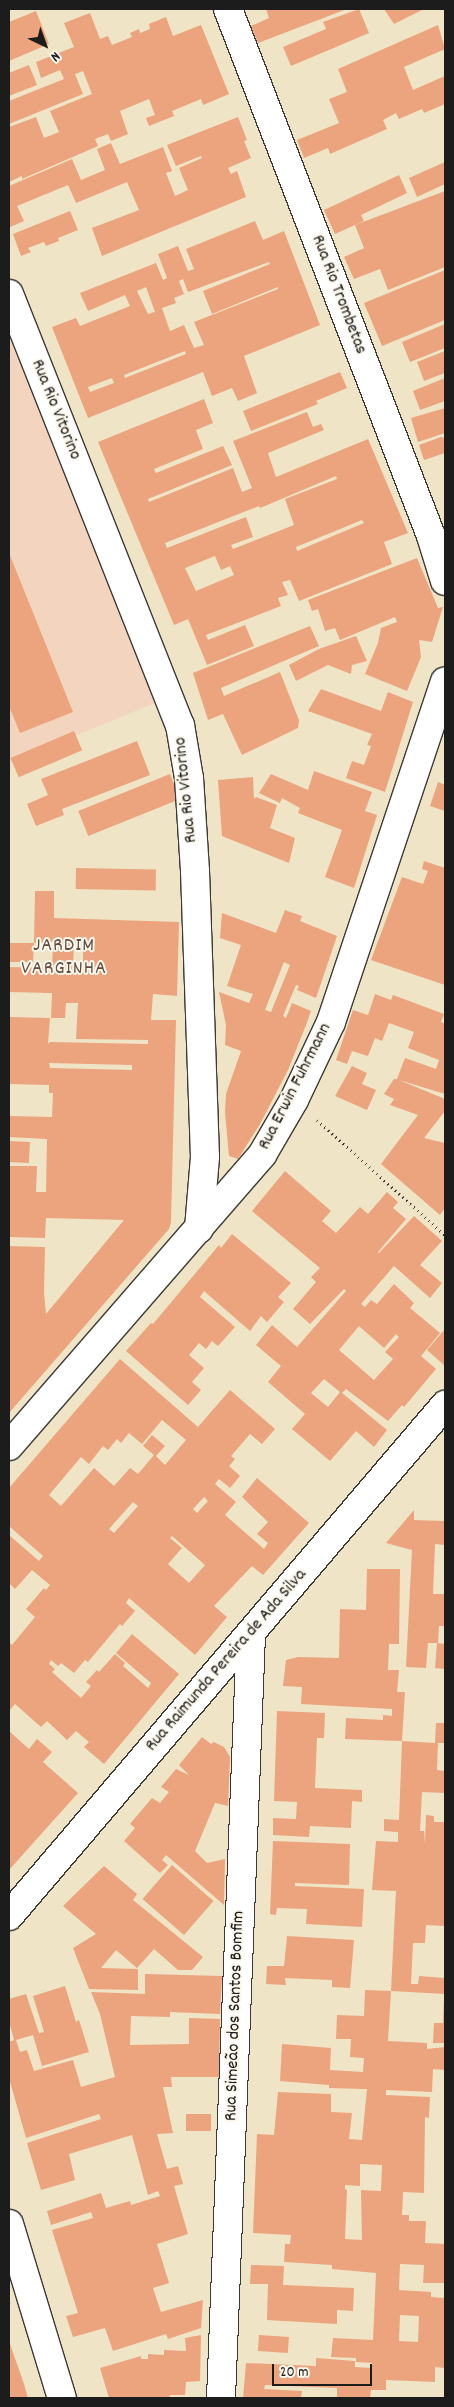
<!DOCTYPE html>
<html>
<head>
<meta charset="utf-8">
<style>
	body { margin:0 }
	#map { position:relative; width:454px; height:2407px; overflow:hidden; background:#f0e4c7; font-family:Dekko,sans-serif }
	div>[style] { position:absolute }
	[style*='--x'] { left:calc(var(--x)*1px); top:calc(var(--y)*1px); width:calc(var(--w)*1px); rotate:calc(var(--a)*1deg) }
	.built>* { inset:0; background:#f3d4bf }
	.building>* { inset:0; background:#eba47d; transform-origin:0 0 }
	.path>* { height:3px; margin-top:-1.5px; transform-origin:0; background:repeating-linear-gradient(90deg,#3c3a36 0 1px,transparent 0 5px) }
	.roads { filter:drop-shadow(1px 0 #3c3a36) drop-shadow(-1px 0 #3c3a36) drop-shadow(0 1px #3c3a36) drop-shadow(0 -1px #3c3a36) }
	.minor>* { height:28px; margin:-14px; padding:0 14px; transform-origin:14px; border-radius:14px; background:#fff }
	span { translate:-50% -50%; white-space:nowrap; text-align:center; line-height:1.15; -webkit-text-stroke:4px #fbf7ec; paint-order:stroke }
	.street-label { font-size:18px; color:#1c1c1c }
	.quarter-label { font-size:20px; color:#644c3e; letter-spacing:1px }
	.frame { position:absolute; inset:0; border:10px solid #1c1c1c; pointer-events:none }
	.north { position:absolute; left:20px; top:20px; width:50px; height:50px; -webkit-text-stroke:4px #fbf7ec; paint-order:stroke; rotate:138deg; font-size:14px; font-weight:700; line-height:20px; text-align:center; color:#1c1c1c }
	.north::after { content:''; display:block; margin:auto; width:18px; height:22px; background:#1c1c1c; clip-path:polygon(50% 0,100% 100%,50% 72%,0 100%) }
	.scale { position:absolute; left:272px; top:2364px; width:100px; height:22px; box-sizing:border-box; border:2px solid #1c1c1c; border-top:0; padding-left:6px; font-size:15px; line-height:18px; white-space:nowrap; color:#1c1c1c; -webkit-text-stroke:4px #fbf7ec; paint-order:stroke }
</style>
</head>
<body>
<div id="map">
	<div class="built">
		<i style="clip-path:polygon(9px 331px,160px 701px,9px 763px)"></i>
	</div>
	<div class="building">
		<i style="clip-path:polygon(266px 9px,347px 9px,258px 43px,251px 26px,269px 18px)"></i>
		<i style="clip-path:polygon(359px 9px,369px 33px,291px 66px,283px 47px,326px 29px,323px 22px)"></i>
		<i style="clip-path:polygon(384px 9px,424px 9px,394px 24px)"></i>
		<i style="clip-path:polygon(36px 11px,49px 44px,9px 61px,9px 22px)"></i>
		<i style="clip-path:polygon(90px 13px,100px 39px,108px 36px,112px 45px,132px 37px,130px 33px,139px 29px,140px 33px,150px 29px,149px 24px,166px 17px,173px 36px,201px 25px,229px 94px,203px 105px,201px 99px,172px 111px,174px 116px,149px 126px,146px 118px,155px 115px,149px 99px,120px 111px,128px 134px,111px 141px,108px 134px,95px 139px,98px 146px,22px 179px,22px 176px,9px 182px,9px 127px,36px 117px,44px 138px,59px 132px,50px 111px,92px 94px,83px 71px,75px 74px,83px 94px,9px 124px,9px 101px,64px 79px,60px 70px,41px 78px,36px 62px,74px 47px,64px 23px)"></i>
		<i style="clip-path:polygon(438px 25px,445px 49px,404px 67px,413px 90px,445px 76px,445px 104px,424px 113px,422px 109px,399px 119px,396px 113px,383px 120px,387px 129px,330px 154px,328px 148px,304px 158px,297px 140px,339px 123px,329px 99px,347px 92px,338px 69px)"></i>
		<i style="clip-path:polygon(29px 65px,37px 85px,9px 96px,9px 73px)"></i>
		<i style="clip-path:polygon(238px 117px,247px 140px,244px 141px,251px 158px,228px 168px,231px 174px,237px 171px,246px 197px,102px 256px,92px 228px,139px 210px,127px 182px,76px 203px,68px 185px,17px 206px,24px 221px,10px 227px,9px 186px,72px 159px,81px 180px,105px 170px,97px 149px,111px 143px,120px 164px,163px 147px,172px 171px,166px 173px,175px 196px,188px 190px,179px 168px,202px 158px,201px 156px,176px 166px,167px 145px)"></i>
		<i style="clip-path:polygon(445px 162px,445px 184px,417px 197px,409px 178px)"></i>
		<i style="clip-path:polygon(399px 175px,407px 193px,361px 215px,364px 221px,335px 234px,324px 210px)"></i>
		<i style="clip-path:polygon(445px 191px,445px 267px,388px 290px,380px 269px,354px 279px,344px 257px,364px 248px,355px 225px)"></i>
		<i style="clip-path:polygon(70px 211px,78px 230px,58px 238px,59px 241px,46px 246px,44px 242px,28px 248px,31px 252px,21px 256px,13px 234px)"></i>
		<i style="clip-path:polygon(evenodd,255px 221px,263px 240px,284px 231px,320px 325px,244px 356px,257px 393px,238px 401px,232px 388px,212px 396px,203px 372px,88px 418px,52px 327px,76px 318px,80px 326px,130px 306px,125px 295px,88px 311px,80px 293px,156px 263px,163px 280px,167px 278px,158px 254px,178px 246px,188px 271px,194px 269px,186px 249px,255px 221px,269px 262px,270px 264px,203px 291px,212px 314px,278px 287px,278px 289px,194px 322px,204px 345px,194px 348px,184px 325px,170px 331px,162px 308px,176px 303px,174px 298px,184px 294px,179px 281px,183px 279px,188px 292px,269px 262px,255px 221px,146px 287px,155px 312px,148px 314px,137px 291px,146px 287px,255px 221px,185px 351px,186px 354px,125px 378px,124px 375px,185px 351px,255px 221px,112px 378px,114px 383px,90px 392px,88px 387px,112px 378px)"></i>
		<i style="clip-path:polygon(445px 270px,445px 320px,382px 346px,364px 303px)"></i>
		<i style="clip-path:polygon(445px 324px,445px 348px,410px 362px,402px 342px)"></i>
		<i style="clip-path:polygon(445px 351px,445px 373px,424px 381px,417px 362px)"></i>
		<i style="clip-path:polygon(340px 372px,347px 388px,316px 401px,318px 404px,251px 431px,243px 411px)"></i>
		<i style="clip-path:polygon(445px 378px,445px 401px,420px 410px,413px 391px)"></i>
		<i style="clip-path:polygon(evenodd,204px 399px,213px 423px,196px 430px,203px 449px,154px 469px,156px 473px,223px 446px,232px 465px,148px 499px,149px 502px,233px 468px,242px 492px,252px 488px,233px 441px,307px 412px,313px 427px,321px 424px,324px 430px,268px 453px,276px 477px,368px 439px,408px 533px,384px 542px,392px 564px,299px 601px,290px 580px,282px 582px,288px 595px,278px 598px,281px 606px,206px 635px,208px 640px,245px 625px,254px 646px,207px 665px,188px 619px,174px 625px,98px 442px,204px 399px,336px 476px,337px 479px,285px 499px,294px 525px,233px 549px,231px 545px,253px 537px,246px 517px,167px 548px,165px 543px,259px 506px,260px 508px,336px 476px,204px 399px,362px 520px,364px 523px,297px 551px,296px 547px,362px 520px,204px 399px,215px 556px,221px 570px,230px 566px,234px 575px,196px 591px,185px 568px,215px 556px)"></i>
		<i style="clip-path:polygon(445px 408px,445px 433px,418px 442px,411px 418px)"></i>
		<i style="clip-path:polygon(441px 437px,445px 438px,445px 453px,424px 460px,419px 445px)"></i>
		<i style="clip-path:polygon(9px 553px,73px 712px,20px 733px,9px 706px)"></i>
		<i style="clip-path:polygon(417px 558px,438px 608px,443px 607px,432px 642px,419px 640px,421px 657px,407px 691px,365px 674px,378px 643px,381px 628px,397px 622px,395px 617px,340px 640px,335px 628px,325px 631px,318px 609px,312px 611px,308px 600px)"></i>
		<i style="clip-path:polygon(310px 626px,319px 646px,221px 688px,224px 696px,280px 672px,299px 720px,298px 728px,242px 755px,223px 714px,208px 720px,193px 673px)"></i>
		<i style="clip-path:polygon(356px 636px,367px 661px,352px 665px,351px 674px,328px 665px,296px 681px,289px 665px,319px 649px)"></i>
		<i style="clip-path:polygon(321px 689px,381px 711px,388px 692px,413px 702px,385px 792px,346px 778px,352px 761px,364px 765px,371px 746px,367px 745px,372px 734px,308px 711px)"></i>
		<i style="left:74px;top:731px;width:21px;height:69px;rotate:67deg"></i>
		<i style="clip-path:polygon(137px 741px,150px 775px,62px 809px,64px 815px,36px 826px,27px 804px,48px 795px,41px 779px)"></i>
		<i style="clip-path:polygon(314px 771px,372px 792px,365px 811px,377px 815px,354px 888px,325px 877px,342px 830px,298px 813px,300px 808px,282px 798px,280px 803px,259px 793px,271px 774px,308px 790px)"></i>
		<i style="left:170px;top:774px;width:27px;height:99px;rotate:68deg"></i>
		<i style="clip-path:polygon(253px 777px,254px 799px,256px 797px,277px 805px,270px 828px,295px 838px,289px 863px,222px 836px,218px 780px)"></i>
		<i style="clip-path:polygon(438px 782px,445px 785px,445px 811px,430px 806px)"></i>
		<i style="clip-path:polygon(424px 861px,445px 868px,445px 985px,371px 960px,402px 877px,423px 884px,428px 871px,422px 869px)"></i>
		<i style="left:76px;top:868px;width:80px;height:21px;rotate:1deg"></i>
		<i style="clip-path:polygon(evenodd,35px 891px,54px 891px,54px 918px,179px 922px,177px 996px,153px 994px,151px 1020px,176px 1020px,171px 1222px,169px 1229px,9px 1413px,9px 1246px,45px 1247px,44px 1293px,46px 1314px,124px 1220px,46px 1218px,45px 1238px,9px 1237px,9px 1166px,37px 1166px,36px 1192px,46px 1192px,47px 1139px,9px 1137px,9px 1116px,52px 1117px,53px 1093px,49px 1093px,49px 1085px,9px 1084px,9px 1017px,50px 1018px,48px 1044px,50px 1042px,148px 1044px,148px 1040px,76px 1039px,78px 1003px,66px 1003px,65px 1018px,51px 1018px,52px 993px,9px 992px,9px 967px,52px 968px,53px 942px,34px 943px,33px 962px,9px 962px,9px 943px,34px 943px,35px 891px,74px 943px,83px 943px,83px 968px,73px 968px,74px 943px,35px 891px,49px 1063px,132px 1065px,132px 1070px,50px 1068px,49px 1063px)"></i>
		<i style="clip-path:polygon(evenodd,285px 910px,302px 916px,300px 921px,337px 936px,316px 998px,297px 990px,299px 986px,296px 985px,283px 1016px,286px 1018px,292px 1003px,311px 1011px,306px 1025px,288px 1070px,260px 1124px,238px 1159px,229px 1156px,225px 1112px,226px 1094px,241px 1051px,225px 1045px,226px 1025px,219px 992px,249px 1003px,253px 994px,227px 986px,241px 945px,220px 938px,222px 913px,276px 933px,285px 910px,284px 962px,290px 965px,271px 1012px,265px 1010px,284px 962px)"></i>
		<i style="clip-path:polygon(375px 994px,391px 1000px,393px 995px,444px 1014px,441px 1022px,445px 1024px,445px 1094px,399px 1080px,445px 1099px,445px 1111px,424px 1138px,445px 1143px,445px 1208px,440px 1215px,381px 1164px,418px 1115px,390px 1105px,394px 1099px,384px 1094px,394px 1079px,397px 1079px,405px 1058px,436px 1069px,439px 1060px,408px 1048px,414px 1032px,389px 1023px,382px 1041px,375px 1038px,368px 1056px,352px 1051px,347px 1064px,336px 1060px,353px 1010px,368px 1015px)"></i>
		<i style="clip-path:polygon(352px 1066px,367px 1073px,362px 1084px,376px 1090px,367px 1110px,335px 1096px)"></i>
		<i style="left:9px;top:1141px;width:21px;height:21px;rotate:3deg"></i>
		<i style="clip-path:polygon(evenodd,285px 1171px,331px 1211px,322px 1221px,336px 1233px,360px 1207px,368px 1214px,387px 1192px,398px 1202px,393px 1208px,406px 1219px,378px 1252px,379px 1253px,414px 1216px,442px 1241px,420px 1265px,442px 1283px,430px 1298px,394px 1266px,361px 1304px,365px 1307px,371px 1300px,377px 1304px,394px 1284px,414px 1303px,410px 1308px,440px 1333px,421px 1356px,436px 1369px,404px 1407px,402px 1405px,388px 1421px,346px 1389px,342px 1393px,387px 1430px,374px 1447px,356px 1431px,330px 1461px,292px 1429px,305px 1414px,268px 1382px,281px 1366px,256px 1345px,272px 1325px,297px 1347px,346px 1291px,344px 1289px,310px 1324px,293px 1309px,316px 1282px,311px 1277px,320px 1268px,252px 1211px,285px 1171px,359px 1326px,384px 1348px,396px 1334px,399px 1337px,385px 1352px,393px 1359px,374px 1380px,339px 1350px,359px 1326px,285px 1171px,324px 1379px,340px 1392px,328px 1407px,311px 1393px,324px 1379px)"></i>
		<i style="clip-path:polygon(232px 1234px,291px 1283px,278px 1297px,284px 1302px,267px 1322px,261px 1316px,250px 1331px,204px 1291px,200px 1297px,235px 1327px,218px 1346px,212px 1341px,206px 1349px,199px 1343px,189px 1355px,204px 1368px,192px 1382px,201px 1390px,188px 1405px,126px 1351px,151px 1323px,153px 1324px,219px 1245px,221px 1248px)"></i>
		<i style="clip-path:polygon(445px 1329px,445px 1366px,427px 1350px)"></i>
		<i style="clip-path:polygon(evenodd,120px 1359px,198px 1427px,230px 1390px,275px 1429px,262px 1444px,250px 1434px,231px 1456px,235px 1459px,229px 1466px,240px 1476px,230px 1488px,219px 1479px,215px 1484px,236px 1502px,225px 1515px,264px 1549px,268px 1543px,257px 1534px,268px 1522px,242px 1497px,257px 1478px,309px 1523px,263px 1575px,252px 1566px,214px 1606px,227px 1617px,195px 1655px,129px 1598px,126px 1603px,135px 1611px,122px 1626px,120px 1624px,88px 1662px,85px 1660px,74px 1673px,61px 1663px,58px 1666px,51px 1660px,49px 1664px,55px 1669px,52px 1672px,81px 1698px,91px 1686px,86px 1682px,97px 1670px,99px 1672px,115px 1654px,125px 1663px,123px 1666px,148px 1688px,151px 1683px,116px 1653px,132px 1634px,179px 1674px,104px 1764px,84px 1747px,89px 1742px,76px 1731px,67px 1740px,47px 1721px,41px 1727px,15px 1704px,9px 1711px,9px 1642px,12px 1645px,35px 1617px,26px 1609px,44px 1588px,46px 1590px,50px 1585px,32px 1570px,15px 1589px,9px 1583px,9px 1535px,39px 1561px,43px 1556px,9px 1526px,9px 1488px,120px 1359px,162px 1420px,186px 1440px,165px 1465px,156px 1456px,165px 1446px,152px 1435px,143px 1446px,154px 1455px,138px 1474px,130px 1468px,114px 1486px,94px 1468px,61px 1506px,49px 1495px,81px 1457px,89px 1464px,103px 1446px,108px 1450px,117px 1439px,121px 1443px,129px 1433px,142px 1444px,162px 1420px,120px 1359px,204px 1497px,208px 1501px,197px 1513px,193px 1509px,204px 1497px,120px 1359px,133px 1502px,138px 1506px,114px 1533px,109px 1529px,133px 1502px,120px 1359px,172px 1536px,205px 1565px,189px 1583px,168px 1564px,182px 1548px,170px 1538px,172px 1536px)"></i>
		<i style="clip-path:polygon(414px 1510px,414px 1520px,445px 1521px,445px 1545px,435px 1544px,433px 1594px,445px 1594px,445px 1626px,439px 1626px,438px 1643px,428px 1643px,426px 1668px,406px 1667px,412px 1550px,386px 1543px)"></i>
		<i style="clip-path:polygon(367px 1569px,400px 1569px,399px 1644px,389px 1644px,388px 1670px,399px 1670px,397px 1692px,405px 1692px,402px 1741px,345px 1739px,346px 1718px,383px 1720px,383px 1715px,392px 1716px,392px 1709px,301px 1704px,302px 1687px,283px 1686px,286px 1660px,298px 1657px,339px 1658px,340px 1609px,366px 1610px)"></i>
		<i style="clip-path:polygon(437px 1643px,445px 1644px,445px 1669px,435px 1668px)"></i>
		<i style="clip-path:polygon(277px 1711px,325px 1713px,324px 1738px,317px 1738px,315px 1788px,362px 1790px,362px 1802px,352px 1801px,351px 1828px,310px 1826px,309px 1837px,273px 1835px,273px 1818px,296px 1819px,297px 1802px,274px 1801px)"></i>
		<i style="clip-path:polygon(436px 1723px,445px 1723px,445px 1743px,438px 1743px,437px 1770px,445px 1771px,445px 1793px,422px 1792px,420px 1831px,424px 1831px,425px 1843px,426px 1815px,434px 1816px,434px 1822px,445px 1822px,445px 1926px,426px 1925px,425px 1943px,413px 1943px,411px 1984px,418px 1984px,419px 1976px,445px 1978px,445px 1994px,391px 1991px,396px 1891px,372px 1890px,376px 1841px,398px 1842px,398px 1832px,384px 1831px,384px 1819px,399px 1820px,402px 1741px,435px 1743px)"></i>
		<i style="clip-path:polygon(9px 1731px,29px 1749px,37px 1739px,52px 1752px,43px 1762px,78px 1793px,9px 1870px)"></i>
		<i style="clip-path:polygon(202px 1737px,211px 1744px,214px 1742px,224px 1747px,230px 1757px,228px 1806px,215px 1803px,195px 1851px,207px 1863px,225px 1859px,224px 1905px,166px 1855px,162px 1860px,168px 1865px,160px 1873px,124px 1841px,135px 1828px,130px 1824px,152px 1798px,160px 1803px,169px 1792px,161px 1787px,176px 1769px,189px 1775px,179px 1765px)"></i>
		<i style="clip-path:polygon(273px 1841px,350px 1844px,349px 1885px,295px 1883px,295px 1886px,364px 1889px,362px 1927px,306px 1924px,307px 1909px,277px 1908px,276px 1915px,270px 1914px)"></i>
		<i style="left:172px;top:1865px;width:55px;height:45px;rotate:41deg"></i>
		<i style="clip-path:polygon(104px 1866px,137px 1894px,133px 1900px,203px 1957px,192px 1970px,178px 1970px,154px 1949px,137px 1968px,116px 1950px,101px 1968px,138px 1969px,138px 1990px,89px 1989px,73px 1948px,96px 1934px,63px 1906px)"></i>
		<i style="clip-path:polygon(287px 1936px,354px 1940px,350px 1988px,332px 1987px,332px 1980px,285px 1978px,286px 1985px,266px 1984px,267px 1966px,284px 1966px)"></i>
		<i style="clip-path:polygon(145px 1974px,222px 1976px,220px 2014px,170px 2012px,170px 2017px,131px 2016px,130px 2045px,189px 2044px,189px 2018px,220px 2019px,219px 2077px,171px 2077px,172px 2087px,163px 2087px,173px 2133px,157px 2134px,167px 2169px,178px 2166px,183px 2184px,174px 2186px,188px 2234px,157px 2244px,169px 2283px,153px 2288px,161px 2312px,203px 2300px,201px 2328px,168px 2339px,166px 2334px,113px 2351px,105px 2328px,73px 2337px,66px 2316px,78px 2313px,52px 2230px,93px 2218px,91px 2212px,51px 2225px,47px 2211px,101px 2193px,106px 2208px,130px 2201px,131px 2205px,160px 2196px,158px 2191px,148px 2195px,132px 2135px,69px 2154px,75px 2180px,41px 2190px,27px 2143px,101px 2119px,99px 2114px,26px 2138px,9px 2078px,9px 2042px,14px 2040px,9px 2021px,9px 1999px,26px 1994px,39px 2033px,44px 2032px,33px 1996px,65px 1986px,76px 2022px,79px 2020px,89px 2052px,42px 2066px,33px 2035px,16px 2040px,20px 2052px,27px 2050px,34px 2071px,73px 2060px,81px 2087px,115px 2077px,100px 2014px,91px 1992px,145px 1994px)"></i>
		<i style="clip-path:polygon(evenodd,365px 1990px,391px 1991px,388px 2041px,427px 2043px,427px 2049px,445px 2047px,445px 2070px,433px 2069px,432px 2092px,386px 2090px,386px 2095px,430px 2097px,429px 2118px,425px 2117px,424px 2193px,403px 2192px,402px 2215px,409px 2215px,409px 2221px,426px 2221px,425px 2243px,445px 2244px,445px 2283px,423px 2283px,424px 2265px,400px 2264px,399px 2290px,431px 2292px,431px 2297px,445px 2298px,445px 2368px,435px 2367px,435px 2382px,386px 2380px,386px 2390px,371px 2390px,370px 2398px,337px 2398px,337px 2388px,265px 2385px,264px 2389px,302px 2391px,301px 2398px,243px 2398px,246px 2363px,316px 2366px,316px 2358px,355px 2361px,355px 2367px,372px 2368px,372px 2363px,356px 2362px,356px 2358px,331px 2357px,333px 2338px,373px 2340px,376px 2273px,332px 2269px,332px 2265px,284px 2262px,285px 2244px,290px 2244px,291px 2235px,253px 2233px,257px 2134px,274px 2135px,278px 2092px,331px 2094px,331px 2112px,352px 2113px,349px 2139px,362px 2140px,367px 2089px,329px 2088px,329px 2085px,280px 2081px,282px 2044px,331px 2048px,330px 2070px,363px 2072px,364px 2058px,350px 2057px,351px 2039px,336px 2039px,337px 2015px,364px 2016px,365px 1990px,360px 2164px,382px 2165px,381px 2191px,361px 2190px,362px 2240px,345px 2239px,347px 2190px,345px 2189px,345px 2185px,360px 2186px,360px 2164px,365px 1990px,400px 2315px,419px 2316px,418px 2342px,399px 2341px,400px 2315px)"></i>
		<i style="clip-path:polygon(444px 1998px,445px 2043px,433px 2043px,434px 2023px,443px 2023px)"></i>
		<i style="left:211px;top:2114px;width:17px;height:25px;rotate:90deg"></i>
		<i style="clip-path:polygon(251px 2265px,284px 2266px,283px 2285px,354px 2288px,353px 2311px,337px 2310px,337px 2324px,267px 2320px,268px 2284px,250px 2284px)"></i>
		<i style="clip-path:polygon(201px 2335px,200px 2381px,186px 2382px,185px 2395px,170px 2395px,169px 2398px,109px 2398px,100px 2368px,141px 2356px,141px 2359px,148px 2359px,148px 2354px,164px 2355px,164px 2350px,186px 2351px,185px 2338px)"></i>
		<i style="left:259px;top:2335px;width:30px;height:16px;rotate:4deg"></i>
		<i style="clip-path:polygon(9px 2341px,24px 2384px,28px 2398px,9px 2398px)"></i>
	</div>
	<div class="path">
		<i style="--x:317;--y:1120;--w:172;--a:41.9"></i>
	</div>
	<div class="roads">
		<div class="minor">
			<i style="--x:228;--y:9;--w:565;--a:68.93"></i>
			<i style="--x:431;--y:536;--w:47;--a:72.7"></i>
			<i style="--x:9;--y:294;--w:464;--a:68.4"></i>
			<i style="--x:180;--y:725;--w:54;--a:80.4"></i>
			<i style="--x:189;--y:778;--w:93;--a:86.3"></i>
			<i style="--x:195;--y:871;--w:286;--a:88"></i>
			<i style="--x:205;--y:1157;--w:72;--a:94.8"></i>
			<i style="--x:9;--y:1446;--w:386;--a:-49"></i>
			<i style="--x:262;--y:1155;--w:64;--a:-59.8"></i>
			<i style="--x:294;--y:1100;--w:86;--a:-64.6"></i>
			<i style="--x:331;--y:1022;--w:359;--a:-71.5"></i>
			<i style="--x:9;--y:1916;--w:672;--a:-49.53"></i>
			<i style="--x:9;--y:2224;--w:182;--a:73.1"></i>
			<i style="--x:221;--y:2398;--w:765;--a:-87.75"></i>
		</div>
	</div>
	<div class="street-label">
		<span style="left:338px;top:295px;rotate:69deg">Rua Rio Trombetas</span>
		<span style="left:55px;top:410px;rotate:68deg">Rua Rio Vitorino</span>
		<span style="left:187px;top:790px;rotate:-96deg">Rua Rio Vitorino</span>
		<span style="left:296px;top:1087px;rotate:-63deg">Rua Erwin Fuhrmann</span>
		<span style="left:227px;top:1661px;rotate:-49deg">Rua Raimunda Pereira de Ada Silva</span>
		<span style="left:236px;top:2016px;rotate:-88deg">Rua Simeão dos Santos Bomfim</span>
	</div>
	<div class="quarter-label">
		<span style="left:64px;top:958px">JARDIM<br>VARGINHA</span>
	</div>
	<div class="frame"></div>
	<div class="north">N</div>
	<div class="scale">20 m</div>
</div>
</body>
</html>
